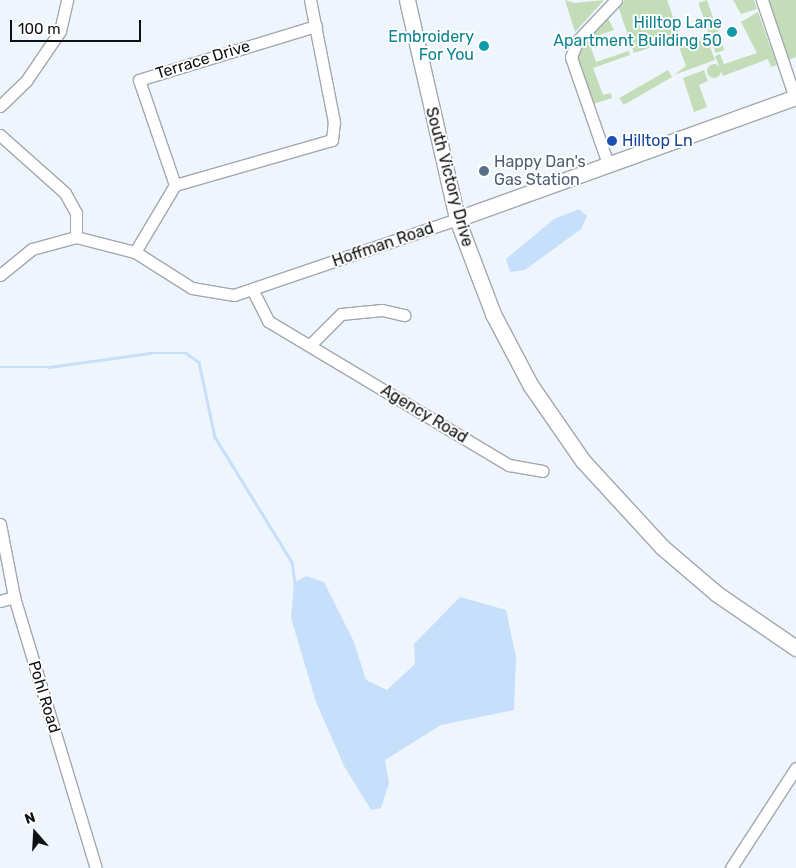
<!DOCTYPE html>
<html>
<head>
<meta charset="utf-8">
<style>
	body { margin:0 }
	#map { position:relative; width:796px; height:868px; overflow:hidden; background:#eef5fd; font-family:Rubik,sans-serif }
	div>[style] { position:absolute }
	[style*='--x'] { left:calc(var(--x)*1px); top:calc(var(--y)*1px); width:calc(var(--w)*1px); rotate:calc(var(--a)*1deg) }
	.green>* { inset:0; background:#c2ddb8; transform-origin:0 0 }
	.round { border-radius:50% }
	.water>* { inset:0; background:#c6dffa }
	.stream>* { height:2.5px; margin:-1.25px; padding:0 1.25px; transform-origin:1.25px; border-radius:1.25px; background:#c6dffa }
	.roads { filter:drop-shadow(1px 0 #a2a8af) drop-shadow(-1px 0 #a2a8af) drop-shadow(0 1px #a2a8af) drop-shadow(0 -1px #a2a8af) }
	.minor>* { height:11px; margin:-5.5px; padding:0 5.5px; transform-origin:5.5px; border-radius:5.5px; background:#fff }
	.major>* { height:15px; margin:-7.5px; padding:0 7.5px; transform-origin:7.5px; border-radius:7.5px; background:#fff }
	.dots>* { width:14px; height:14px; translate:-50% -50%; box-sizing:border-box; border:2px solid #fff; border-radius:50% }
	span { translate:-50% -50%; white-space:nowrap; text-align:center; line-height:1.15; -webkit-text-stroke:4px #fff; paint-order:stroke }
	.culture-label { font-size:16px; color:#0d838f }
	.right { translate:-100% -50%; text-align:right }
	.street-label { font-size:16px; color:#0e1113 }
	.transit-label { font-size:16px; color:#164399 }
	.left { translate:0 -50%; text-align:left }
	.service-label { font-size:16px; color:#4e5e75 }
	.north { position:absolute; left:10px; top:808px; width:50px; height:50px; -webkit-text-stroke:4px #fff; paint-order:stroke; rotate:341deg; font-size:14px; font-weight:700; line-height:20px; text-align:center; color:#0e1113 }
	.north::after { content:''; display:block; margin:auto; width:18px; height:22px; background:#0e1113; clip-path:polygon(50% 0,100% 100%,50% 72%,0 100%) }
	.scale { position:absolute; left:10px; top:20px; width:131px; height:22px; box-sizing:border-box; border:2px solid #0e1113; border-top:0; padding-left:6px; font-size:15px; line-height:18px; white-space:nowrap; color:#0e1113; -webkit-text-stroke:4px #fff; paint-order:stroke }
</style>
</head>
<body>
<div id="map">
	<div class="green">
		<i style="clip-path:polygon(565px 0,574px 3px,604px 0,575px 32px)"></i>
		<i style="clip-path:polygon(625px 0,667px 0,683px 45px,700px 39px,702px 46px,709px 44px,715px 60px,674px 75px,686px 66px,676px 39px,634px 53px,618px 6px)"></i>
		<i style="left:707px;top:0;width:53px;height:9px;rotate:71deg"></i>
		<i style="clip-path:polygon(733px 0,754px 0,757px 9px,741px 14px)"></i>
		<i style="clip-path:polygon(767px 0,796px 0,796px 57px,788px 60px)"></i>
		<i style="clip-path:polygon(758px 12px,777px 65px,771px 67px,768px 59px,723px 76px,715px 56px,720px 54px,724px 64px,757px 53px,741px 22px)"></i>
		<i style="clip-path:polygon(608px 18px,614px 30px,588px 39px,596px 62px,629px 51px,630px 55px,593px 68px,603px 95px,611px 93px,612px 98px,593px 104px,577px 56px,594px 30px)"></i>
		<i class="round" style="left:707px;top:64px;width:14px;height:14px"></i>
		<i style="left:668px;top:70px;width:8px;height:56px;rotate:60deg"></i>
		<i style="clip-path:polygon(704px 70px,708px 81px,699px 85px,707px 107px,694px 112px,683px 78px)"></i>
	</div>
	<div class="water">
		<i style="clip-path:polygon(579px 209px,587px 216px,581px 229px,525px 270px,510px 272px,506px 259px,554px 219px)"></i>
		<i style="clip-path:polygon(306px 576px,324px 582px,354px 642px,366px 680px,387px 690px,415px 664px,414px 644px,460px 597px,506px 610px,516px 657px,514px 710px,441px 725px,385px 760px,389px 783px,381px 808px,371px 810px,344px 766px,316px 702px,291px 618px,294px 583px)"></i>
	</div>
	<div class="stream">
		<i style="--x:0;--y:367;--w:49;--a:0"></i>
		<i style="--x:49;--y:367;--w:102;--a:-7.9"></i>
		<i style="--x:150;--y:353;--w:36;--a:0"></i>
		<i style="--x:186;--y:353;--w:16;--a:35"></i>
		<i style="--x:199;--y:362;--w:77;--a:78"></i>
		<i style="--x:215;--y:437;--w:147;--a:58.4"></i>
		<i style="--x:292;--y:562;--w:22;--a:82"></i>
	</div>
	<div class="roads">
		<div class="minor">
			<i style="--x:762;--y:0;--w:103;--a:71.4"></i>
			<i style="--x:0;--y:106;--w:36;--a:-44"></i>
			<i style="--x:26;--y:81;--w:60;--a:-55.8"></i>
			<i style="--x:60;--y:31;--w:32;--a:-77"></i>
			<i style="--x:0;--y:135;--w:87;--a:41.7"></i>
			<i style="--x:65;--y:193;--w:23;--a:61"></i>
			<i style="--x:76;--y:213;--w:24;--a:90"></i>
			<i style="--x:608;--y:164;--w:113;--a:-109.1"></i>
			<i style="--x:571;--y:57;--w:18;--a:-68"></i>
			<i style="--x:578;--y:40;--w:55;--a:-46.5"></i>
			<i style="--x:175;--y:185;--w:111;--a:-108.9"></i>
			<i style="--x:139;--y:80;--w:185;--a:-17"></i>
			<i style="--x:135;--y:252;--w:78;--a:-59.2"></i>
			<i style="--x:175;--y:185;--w:163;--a:-16"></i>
			<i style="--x:332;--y:140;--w:18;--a:-84"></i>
			<i style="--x:334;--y:122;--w:124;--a:-101.1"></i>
			<i style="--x:0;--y:275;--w:41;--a:-39.1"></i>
			<i style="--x:32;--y:249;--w:46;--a:-15.3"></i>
			<i style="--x:76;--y:237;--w:61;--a:14.3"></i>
			<i style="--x:135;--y:252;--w:67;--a:32.3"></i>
			<i style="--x:192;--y:288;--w:43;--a:9.5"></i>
			<i style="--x:234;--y:295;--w:236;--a:-18.8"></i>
			<i style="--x:253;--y:291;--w:34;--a:63"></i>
			<i style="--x:268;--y:321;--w:281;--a:30.9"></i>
			<i style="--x:509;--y:465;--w:34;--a:10"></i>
			<i style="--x:310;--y:345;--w:44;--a:-45"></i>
			<i style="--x:341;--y:314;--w:41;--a:-5.6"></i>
			<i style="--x:382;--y:310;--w:23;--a:13"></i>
			<i style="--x:0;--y:524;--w:74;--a:79.1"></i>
			<i style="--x:14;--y:597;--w:283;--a:73.2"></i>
			<i style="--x:0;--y:601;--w:15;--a:-16"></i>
			<i style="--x:731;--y:868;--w:119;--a:-57"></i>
		</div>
		<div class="major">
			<i style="--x:407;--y:0;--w:225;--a:77.1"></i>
			<i style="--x:457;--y:219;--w:102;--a:69.2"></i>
			<i style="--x:493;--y:314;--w:81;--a:62.2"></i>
			<i style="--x:531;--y:386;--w:91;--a:55.3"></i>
			<i style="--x:583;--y:461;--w:117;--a:47.4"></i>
			<i style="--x:662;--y:547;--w:72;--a:40.5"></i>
			<i style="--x:717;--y:594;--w:96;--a:34.4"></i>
			<i style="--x:457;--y:219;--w:360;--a:-19.8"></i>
		</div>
	</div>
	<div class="dots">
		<i style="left:732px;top:32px;background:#0f9aa8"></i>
		<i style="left:484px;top:46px;background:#0f9aa8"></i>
		<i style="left:612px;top:141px;background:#1a4fb4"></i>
		<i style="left:484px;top:171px;background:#5c6f8a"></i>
	</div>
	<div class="culture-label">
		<span class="right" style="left:722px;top:32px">Hilltop Lane<br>Apartment Building 50</span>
		<span class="right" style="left:474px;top:46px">Embroidery<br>For You</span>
	</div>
	<div class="street-label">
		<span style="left:203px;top:60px;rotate:-17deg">Terrace Drive</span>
		<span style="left:449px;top:177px;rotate:75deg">South Victory Drive</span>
		<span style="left:383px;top:245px;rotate:-19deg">Hoffman Road</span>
		<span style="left:424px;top:414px;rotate:31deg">Agency Road</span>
		<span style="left:44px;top:697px;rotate:73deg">Pohl Road</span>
	</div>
	<div class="transit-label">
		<span class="left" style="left:622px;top:141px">Hilltop Ln</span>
	</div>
	<div class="service-label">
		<span class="left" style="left:494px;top:171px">Happy Dan's<br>Gas Station</span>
	</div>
	<div class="north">N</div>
	<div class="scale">100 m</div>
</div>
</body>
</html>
